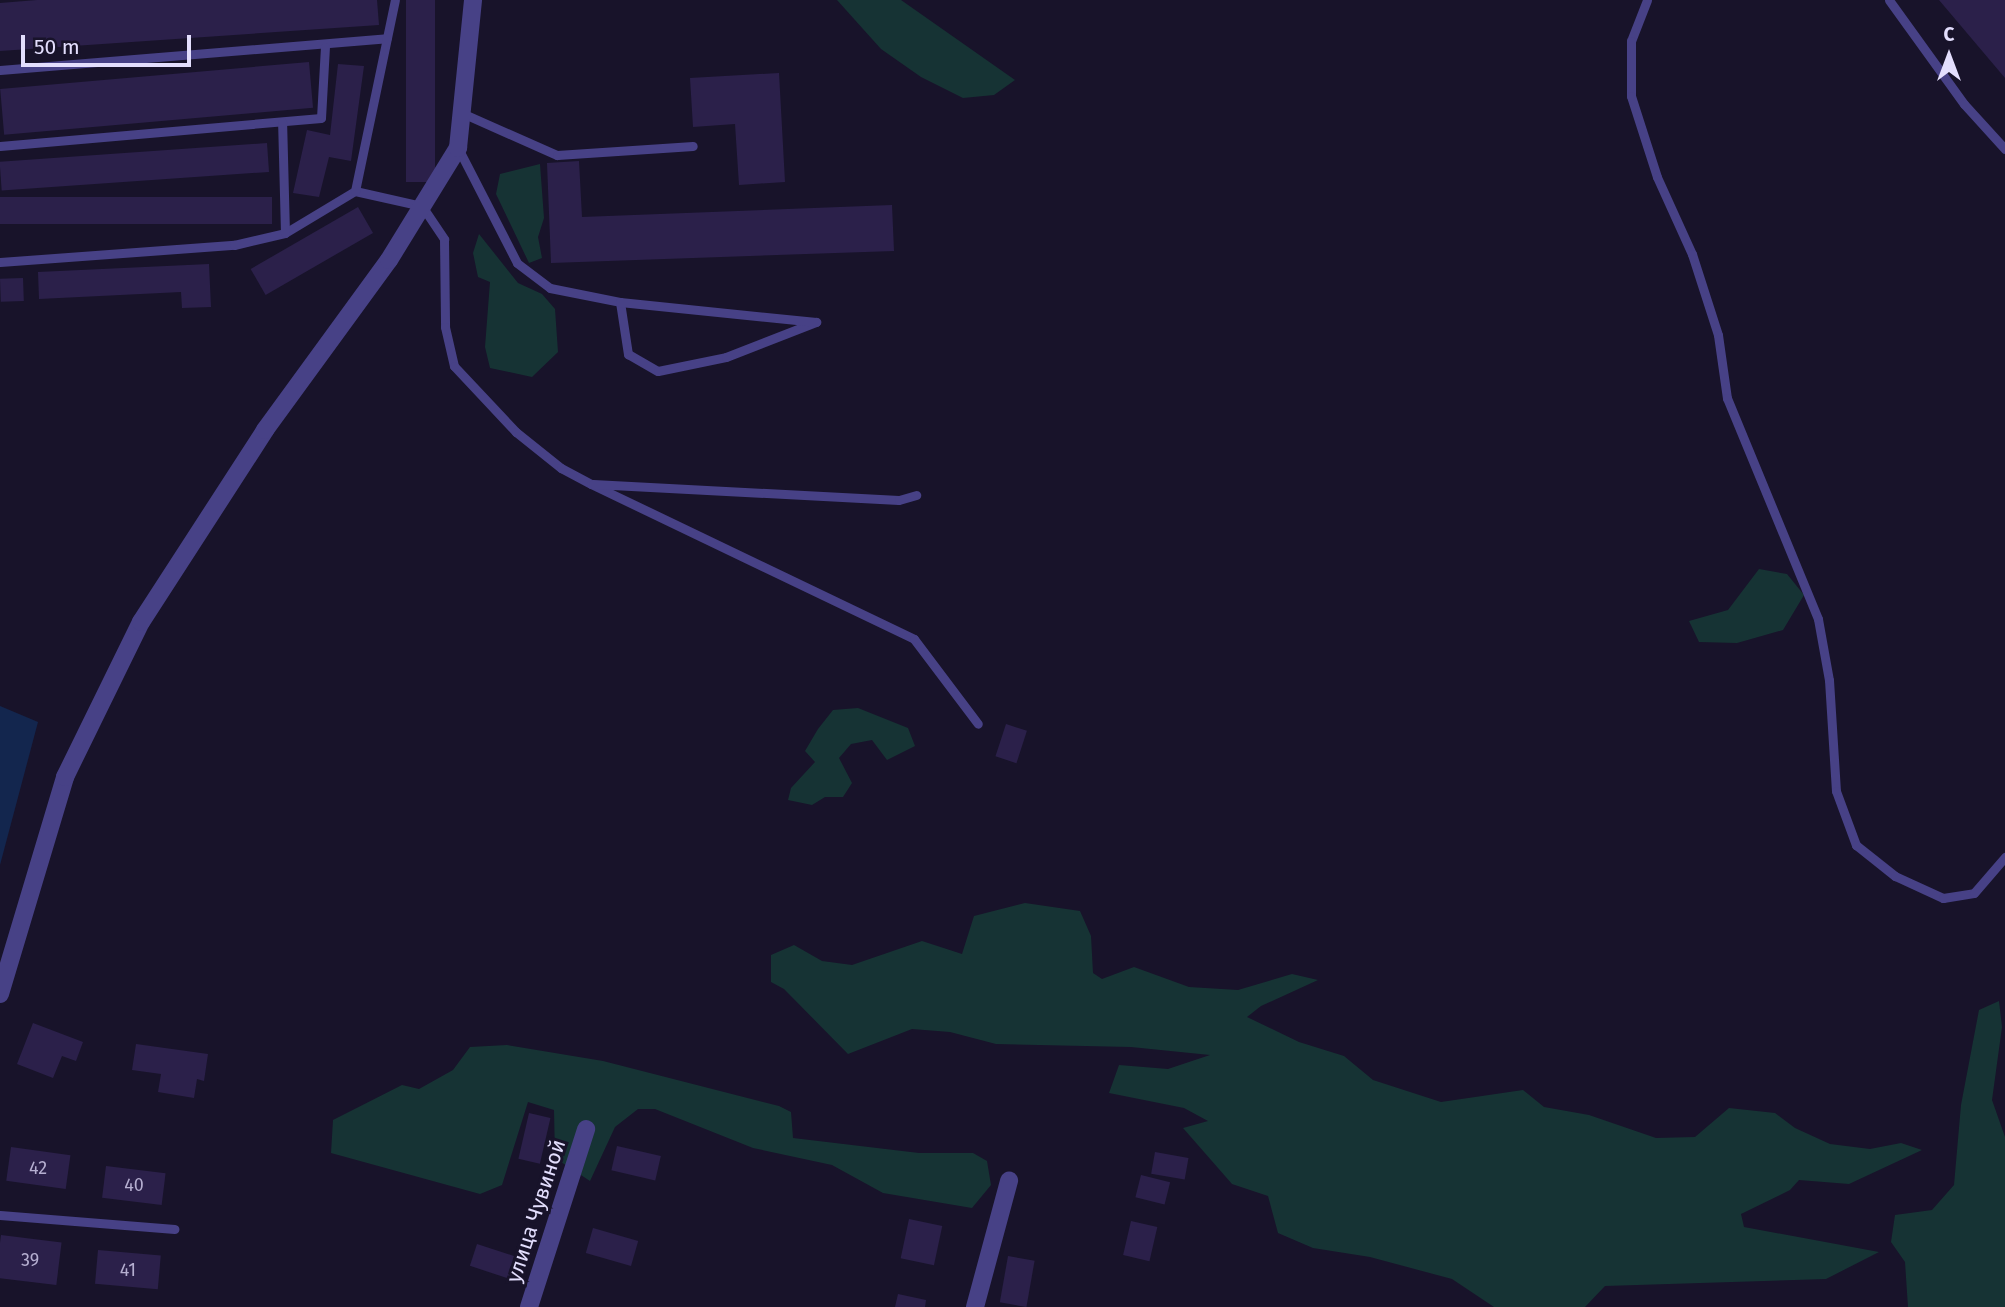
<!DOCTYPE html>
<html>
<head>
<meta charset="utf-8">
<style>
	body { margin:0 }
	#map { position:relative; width:2005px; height:1307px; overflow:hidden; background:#18132a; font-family:"Fira Sans",sans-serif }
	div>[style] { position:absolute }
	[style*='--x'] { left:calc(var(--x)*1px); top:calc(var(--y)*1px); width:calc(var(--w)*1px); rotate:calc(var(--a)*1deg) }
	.green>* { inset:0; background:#163334 }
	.water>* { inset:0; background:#13264e }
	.building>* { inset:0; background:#2b204a; transform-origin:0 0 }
	.lane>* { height:9px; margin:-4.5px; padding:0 4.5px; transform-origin:4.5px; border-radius:4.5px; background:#474186 }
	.street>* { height:18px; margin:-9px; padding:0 9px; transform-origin:9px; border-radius:9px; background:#474186 }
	span { translate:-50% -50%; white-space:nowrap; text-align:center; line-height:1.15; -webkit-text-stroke:6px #18132a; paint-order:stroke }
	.number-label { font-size:18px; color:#b5aed0 }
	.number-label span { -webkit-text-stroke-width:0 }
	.street-label { font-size:21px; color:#e3defd }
	.north { position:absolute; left:1914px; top:21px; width:70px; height:70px; -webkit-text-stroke:5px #18132a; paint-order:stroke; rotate:0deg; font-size:19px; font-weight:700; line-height:28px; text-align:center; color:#e3defd }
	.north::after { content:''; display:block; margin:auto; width:24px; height:32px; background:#e3defd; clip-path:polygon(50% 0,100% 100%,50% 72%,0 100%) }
	.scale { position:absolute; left:21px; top:35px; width:170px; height:32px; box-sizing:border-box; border:4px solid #e3defd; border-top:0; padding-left:9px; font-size:21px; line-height:24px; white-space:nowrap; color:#e3defd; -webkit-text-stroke:5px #18132a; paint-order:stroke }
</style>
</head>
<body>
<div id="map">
	<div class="green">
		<i style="clip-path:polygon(837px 0,901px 0,1015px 80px,994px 95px,963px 98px,921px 77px,881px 49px)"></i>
		<i style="clip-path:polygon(540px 164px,544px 218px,538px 237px,542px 258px,529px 263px,496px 194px,500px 174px)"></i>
		<i style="clip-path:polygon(479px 234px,518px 283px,542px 294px,555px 309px,558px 352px,532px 377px,490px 368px,485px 347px,490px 282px,478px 277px,473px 253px)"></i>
		<i style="clip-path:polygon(1759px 569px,1787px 574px,1804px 595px,1783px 630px,1737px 643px,1699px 642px,1689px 621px,1728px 610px)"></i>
		<i style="clip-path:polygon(858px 708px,908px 728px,915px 746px,887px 760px,872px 740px,851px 744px,839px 758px,852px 783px,843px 797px,825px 797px,812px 805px,788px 800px,791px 788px,815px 762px,805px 751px,818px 729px,833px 710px)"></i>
		<i style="clip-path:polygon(1025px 903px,1080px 911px,1091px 936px,1093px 973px,1102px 979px,1134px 967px,1189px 987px,1238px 990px,1292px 974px,1318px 980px,1261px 1006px,1247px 1017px,1299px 1042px,1344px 1056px,1373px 1080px,1441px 1102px,1523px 1090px,1544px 1107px,1589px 1115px,1656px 1138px,1695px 1137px,1729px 1108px,1775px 1113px,1795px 1128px,1830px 1144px,1870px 1149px,1901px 1143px,1922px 1150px,1849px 1184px,1799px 1180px,1790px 1190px,1741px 1214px,1744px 1227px,1879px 1252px,1826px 1279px,1605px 1286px,1585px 1307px,1494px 1307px,1452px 1279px,1370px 1257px,1313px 1248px,1278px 1233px,1268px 1196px,1232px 1184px,1183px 1128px,1208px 1121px,1184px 1108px,1109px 1093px,1119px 1065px,1168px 1069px,1210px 1055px,1131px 1047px,996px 1044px,950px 1032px,912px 1029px,848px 1054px,784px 989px,771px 982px,771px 955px,794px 945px,822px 961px,852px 965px,922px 941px,962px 954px,974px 916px)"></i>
		<i style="clip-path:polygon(1999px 1001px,2002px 1027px,1992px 1100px,2005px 1137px,2005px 1307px,1908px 1307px,1905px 1262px,1891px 1242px,1895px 1215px,1932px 1210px,1954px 1185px,1961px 1105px,1979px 1010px)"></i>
		<i style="clip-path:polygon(507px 1045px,603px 1061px,779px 1106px,791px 1112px,793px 1138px,919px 1153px,973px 1153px,987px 1161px,991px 1185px,972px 1208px,883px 1193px,832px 1165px,753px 1148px,655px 1109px,638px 1109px,615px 1127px,590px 1181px,555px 1158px,554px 1110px,528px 1102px,502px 1185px,480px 1194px,331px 1153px,333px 1120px,402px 1085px,419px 1089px,453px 1070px,470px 1047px)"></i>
	</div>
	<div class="water">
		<i style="clip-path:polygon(0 706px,38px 722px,0 865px)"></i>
	</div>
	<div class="building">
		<i style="clip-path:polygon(37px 0,377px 0,379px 25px,0 51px,0 3px)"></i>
		<i style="left:406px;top:0;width:29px;height:182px"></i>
		<i style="clip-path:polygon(1939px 0,2005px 0,2005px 78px)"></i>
		<i style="left:309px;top:62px;width:46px;height:310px;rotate:85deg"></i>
		<i style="clip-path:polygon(338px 64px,364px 66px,351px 161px,329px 157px,319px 197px,293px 193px,307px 130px,330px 135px)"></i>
		<i style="clip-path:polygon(779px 73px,785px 182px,739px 185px,735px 124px,693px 127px,690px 78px)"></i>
		<i style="left:267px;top:143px;width:29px;height:268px;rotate:86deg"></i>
		<i style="clip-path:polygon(579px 161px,582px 217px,892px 205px,894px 251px,551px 263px,547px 163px)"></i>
		<i style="left:272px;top:197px;width:27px;height:273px;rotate:90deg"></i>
		<i style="left:358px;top:207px;width:30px;height:124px;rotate:60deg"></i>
		<i style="clip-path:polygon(209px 264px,211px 307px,182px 308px,181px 292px,39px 299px,38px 272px)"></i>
		<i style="left:23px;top:278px;width:23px;height:23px;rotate:88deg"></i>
		<i style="left:1006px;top:724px;width:22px;height:34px;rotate:18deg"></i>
		<i style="clip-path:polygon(33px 1023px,83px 1042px,76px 1061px,62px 1056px,53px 1078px,17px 1064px)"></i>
		<i style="clip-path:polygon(136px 1044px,208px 1054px,204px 1081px,197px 1079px,194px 1098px,158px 1092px,161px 1074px,132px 1070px)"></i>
		<i style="left:529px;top:1113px;width:22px;height:47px;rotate:13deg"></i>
		<i style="left:617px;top:1146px;width:45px;height:25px;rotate:13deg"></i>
		<i style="left:11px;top:1147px;width:60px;height:34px;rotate:8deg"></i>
		<i style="left:1155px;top:1152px;width:34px;height:22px;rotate:10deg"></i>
		<i style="left:106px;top:1166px;width:60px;height:32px;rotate:7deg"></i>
		<i style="left:1141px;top:1175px;width:30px;height:23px;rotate:14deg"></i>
		<i style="left:909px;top:1219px;width:34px;height:40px;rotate:12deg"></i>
		<i style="left:1131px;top:1221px;width:27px;height:35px;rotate:13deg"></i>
		<i style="left:593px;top:1228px;width:47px;height:26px;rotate:16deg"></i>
		<i style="left:1px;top:1235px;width:61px;height:43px;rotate:7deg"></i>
		<i style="left:477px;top:1244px;width:45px;height:23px;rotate:18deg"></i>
		<i style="left:98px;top:1250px;width:63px;height:34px;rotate:5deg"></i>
		<i style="left:1008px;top:1256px;width:27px;height:47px;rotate:10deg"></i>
		<i style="clip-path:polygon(898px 1294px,926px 1300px,925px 1307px,895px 1307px)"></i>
	</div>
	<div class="lane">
		<i style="--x:1647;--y:0;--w:44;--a:111.3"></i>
		<i style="--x:1631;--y:41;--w:55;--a:90"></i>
		<i style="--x:1631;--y:96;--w:85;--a:72.2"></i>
		<i style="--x:1657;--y:177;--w:85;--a:65.6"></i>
		<i style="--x:1692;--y:254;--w:85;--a:72.2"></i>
		<i style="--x:1718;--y:335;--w:64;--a:81.9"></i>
		<i style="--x:1727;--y:398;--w:239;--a:67.6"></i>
		<i style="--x:1818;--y:619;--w:62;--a:79.8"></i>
		<i style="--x:1829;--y:680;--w:111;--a:86.4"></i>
		<i style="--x:1836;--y:791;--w:58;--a:69.7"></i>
		<i style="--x:1856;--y:845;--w:50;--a:38.5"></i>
		<i style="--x:1895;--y:876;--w:53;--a:24.6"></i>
		<i style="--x:1943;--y:898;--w:31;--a:-9"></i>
		<i style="--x:1974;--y:893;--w:48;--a:-49.3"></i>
		<i style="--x:1889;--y:0;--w:128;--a:54.2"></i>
		<i style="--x:1964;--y:104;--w:61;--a:47.7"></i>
		<i style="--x:0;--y:70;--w:388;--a:-4.7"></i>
		<i style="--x:462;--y:113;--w:104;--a:23.9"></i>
		<i style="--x:557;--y:155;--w:136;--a:-3.8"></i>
		<i style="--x:0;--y:146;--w:322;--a:-5"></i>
		<i style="--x:321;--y:118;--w:71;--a:-86.8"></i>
		<i style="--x:458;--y:148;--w:129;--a:62.8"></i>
		<i style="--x:517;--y:263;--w:41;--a:37.1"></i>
		<i style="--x:550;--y:288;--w:71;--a:11.3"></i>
		<i style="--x:620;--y:302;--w:53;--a:81.3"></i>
		<i style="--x:628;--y:354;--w:34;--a:30"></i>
		<i style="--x:658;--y:371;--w:69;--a:-11.6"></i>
		<i style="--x:726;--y:357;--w:97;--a:-21.3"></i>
		<i style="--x:816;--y:322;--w:197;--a:-174.2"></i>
		<i style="--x:355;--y:191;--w:69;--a:12.6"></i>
		<i style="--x:422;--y:206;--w:40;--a:56"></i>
		<i style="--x:444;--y:239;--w:88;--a:89.3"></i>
		<i style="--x:445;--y:327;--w:40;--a:77"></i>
		<i style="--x:454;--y:366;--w:91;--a:46.8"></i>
		<i style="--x:516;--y:432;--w:58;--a:38.7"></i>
		<i style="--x:561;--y:468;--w:34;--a:28"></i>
		<i style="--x:591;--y:484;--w:358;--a:25.6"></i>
		<i style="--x:914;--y:639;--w:106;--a:53"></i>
		<i style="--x:285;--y:233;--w:82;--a:-31"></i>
		<i style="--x:355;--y:191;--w:195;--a:-78.2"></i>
		<i style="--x:0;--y:262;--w:235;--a:-4.2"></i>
		<i style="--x:234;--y:245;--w:52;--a:-13.2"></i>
		<i style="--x:285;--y:233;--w:111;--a:-91.5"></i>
		<i style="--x:593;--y:484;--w:306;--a:3"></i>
		<i style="--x:899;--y:500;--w:18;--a:-16"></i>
		<i style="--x:0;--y:1215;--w:175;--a:4.6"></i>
	</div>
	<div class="street">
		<i style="--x:0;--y:994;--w:227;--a:-73.3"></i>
		<i style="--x:65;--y:777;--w:173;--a:-63.9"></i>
		<i style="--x:141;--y:622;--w:229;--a:-57.1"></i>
		<i style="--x:265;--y:430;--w:210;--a:-53.9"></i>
		<i style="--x:389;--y:260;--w:132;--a:-58.4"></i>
		<i style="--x:458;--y:148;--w:149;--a:-84.2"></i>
		<i style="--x:529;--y:1307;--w:187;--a:-72.2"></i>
		<i style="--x:975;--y:1307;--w:131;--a:-74.9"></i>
	</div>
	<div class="number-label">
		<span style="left:38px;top:1168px">42</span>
		<span style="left:134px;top:1185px">40</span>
		<span style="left:30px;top:1260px">39</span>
		<span style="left:128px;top:1270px">41</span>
	</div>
	<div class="street-label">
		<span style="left:536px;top:1211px;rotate:-72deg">улица Чувиной</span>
	</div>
	<div class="north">С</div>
	<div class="scale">50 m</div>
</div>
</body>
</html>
